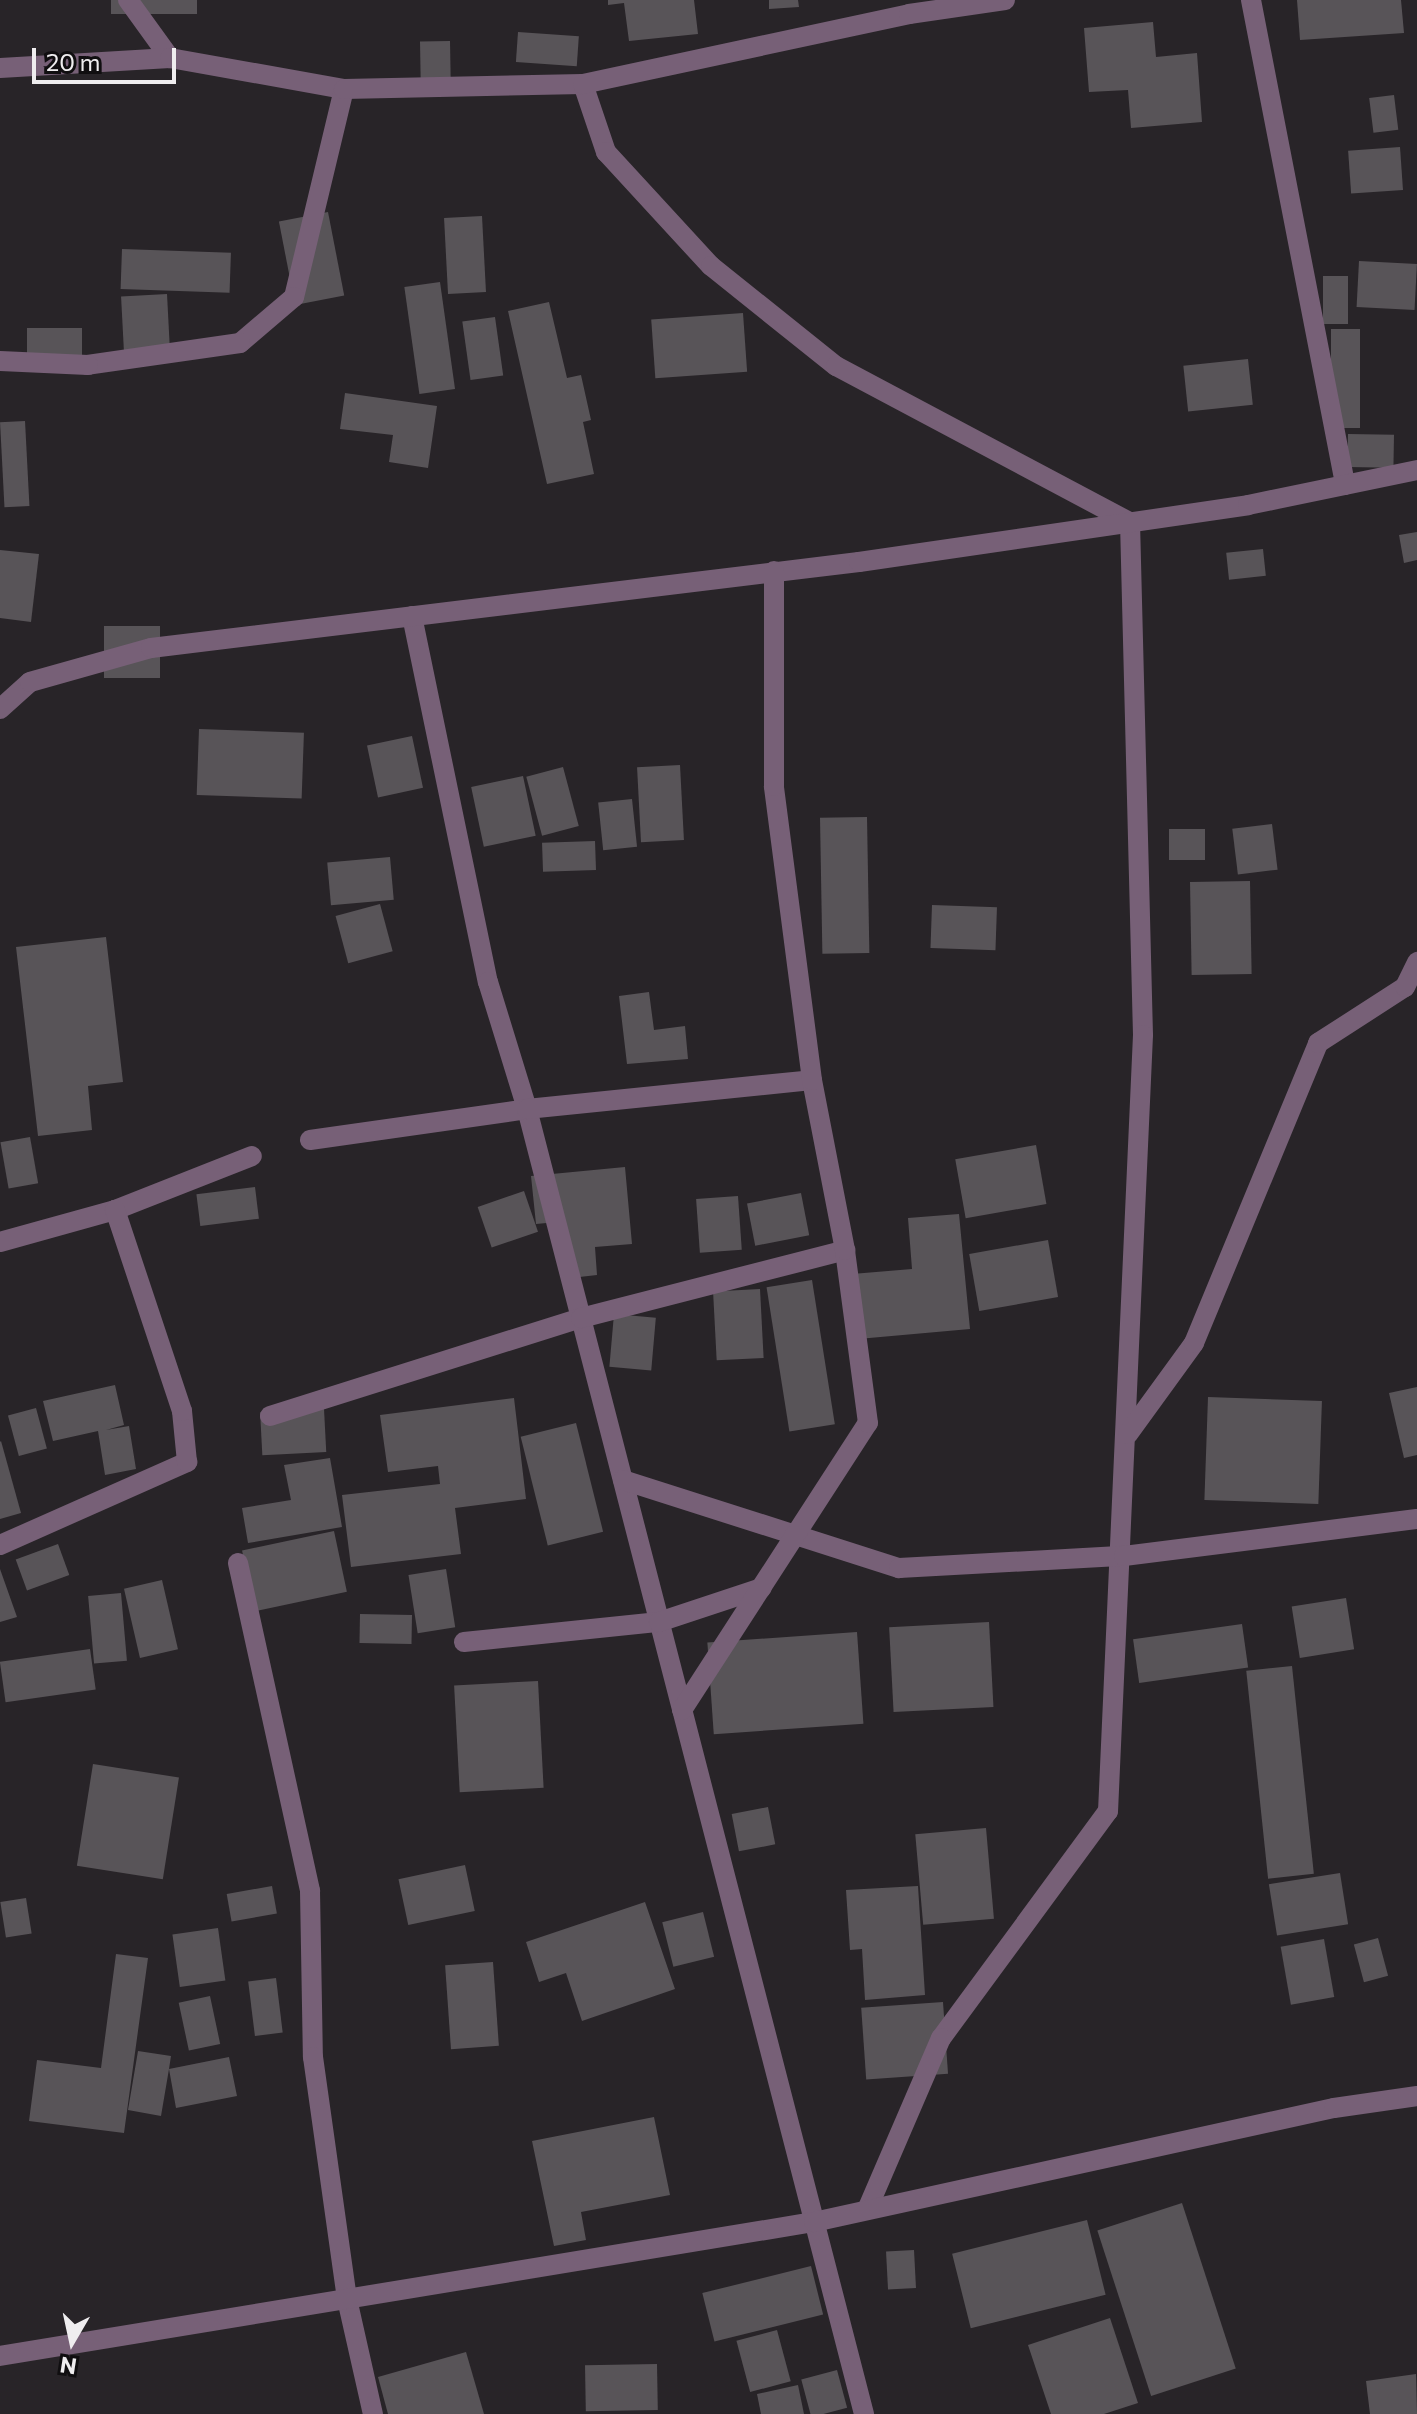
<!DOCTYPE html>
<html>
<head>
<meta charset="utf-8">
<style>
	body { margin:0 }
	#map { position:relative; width:1417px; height:2414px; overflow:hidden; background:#282428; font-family:Commissioner,sans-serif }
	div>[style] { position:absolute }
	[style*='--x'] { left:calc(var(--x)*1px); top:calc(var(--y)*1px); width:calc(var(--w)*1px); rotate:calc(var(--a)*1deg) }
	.building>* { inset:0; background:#585458; transform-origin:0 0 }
	.street>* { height:20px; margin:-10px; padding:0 10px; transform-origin:10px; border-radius:10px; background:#776077 }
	span { translate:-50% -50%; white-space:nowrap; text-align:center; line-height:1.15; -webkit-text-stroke:8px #100e10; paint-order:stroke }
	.north { position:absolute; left:32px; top:2302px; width:80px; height:80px; -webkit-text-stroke:6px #100e10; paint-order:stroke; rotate:189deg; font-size:22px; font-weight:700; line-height:32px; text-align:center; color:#efedef }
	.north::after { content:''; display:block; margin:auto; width:28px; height:36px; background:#efedef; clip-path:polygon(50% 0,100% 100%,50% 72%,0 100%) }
	.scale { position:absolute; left:32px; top:48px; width:144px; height:36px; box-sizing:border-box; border:4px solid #efedef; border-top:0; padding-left:10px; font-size:24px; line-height:28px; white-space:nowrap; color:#efedef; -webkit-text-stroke:6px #100e10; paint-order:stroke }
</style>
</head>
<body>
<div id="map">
	<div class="building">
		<i style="left:111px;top:0;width:86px;height:14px"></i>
		<i style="clip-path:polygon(608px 0,694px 0,698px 34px,629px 41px,624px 3px,608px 5px)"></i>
		<i style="clip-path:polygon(769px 0,798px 0,799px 7px,769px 9px)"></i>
		<i style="clip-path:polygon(1297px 0,1401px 0,1404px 33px,1300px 40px)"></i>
		<i style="clip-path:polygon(1153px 22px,1156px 57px,1197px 53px,1202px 122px,1131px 128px,1128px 90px,1089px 92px,1084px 28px)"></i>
		<i style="left:518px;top:32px;width:61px;height:30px;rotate:4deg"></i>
		<i style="left:450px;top:41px;width:43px;height:30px;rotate:89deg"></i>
		<i style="left:1394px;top:95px;width:35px;height:25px;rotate:83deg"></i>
		<i style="left:1400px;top:147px;width:43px;height:52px;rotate:86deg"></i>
		<i style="left:328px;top:212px;width:85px;height:50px;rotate:79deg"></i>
		<i style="left:482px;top:216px;width:76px;height:38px;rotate:87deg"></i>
		<i style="left:122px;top:249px;width:109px;height:40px;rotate:2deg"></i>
		<i style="left:1359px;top:261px;width:58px;height:46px;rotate:3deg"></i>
		<i style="left:1323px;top:276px;width:25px;height:48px"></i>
		<i style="left:440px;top:282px;width:108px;height:36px;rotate:82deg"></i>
		<i style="left:167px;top:294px;width:59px;height:46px;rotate:87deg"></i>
		<i style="clip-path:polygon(549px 302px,567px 378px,581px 375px,591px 420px,583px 422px,594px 474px,547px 484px,508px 311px)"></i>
		<i style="left:743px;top:313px;width:59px;height:92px;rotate:86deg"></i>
		<i style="left:495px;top:317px;width:59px;height:33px;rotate:82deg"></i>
		<i style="left:27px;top:328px;width:55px;height:34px"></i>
		<i style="left:1331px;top:329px;width:29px;height:99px"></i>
		<i style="left:1248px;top:359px;width:46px;height:65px;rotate:84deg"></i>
		<i style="clip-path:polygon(345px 393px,437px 406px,428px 468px,389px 462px,393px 435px,340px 429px)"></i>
		<i style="left:25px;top:421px;width:85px;height:25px;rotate:87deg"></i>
		<i style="left:1348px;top:434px;width:46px;height:33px;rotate:1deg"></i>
		<i style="clip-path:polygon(1417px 532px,1417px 560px,1404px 563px,1399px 535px)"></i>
		<i style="left:1263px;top:549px;width:27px;height:37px;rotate:84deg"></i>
		<i style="clip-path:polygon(0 550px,39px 554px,31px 622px,0 618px)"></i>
		<i style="left:104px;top:626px;width:56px;height:52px"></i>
		<i style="left:199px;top:729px;width:105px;height:66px;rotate:2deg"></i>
		<i style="left:412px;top:736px;width:53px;height:46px;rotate:78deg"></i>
		<i style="left:680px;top:765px;width:75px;height:43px;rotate:87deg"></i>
		<i style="left:563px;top:767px;width:61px;height:38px;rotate:75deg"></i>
		<i style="left:523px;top:776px;width:61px;height:53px;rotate:78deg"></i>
		<i style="left:632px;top:799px;width:48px;height:34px;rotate:84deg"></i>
		<i style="left:867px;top:817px;width:136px;height:47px;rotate:89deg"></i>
		<i style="left:1272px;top:824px;width:46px;height:40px;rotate:83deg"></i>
		<i style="left:1169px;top:829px;width:36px;height:31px"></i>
		<i style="left:595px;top:841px;width:29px;height:53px;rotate:88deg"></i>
		<i style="left:390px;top:857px;width:43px;height:63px;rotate:85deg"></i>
		<i style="left:1250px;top:881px;width:93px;height:60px;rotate:89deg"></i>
		<i style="left:380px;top:904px;width:49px;height:46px;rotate:75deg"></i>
		<i style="left:932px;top:905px;width:65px;height:43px;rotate:2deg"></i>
		<i style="clip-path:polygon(106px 937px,123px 1082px,88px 1086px,92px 1130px,38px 1136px,16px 947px)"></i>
		<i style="clip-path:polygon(649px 992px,654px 1030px,685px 1026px,688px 1059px,627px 1064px,619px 996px)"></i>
		<i style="left:30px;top:1137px;width:47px;height:30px;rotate:80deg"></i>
		<i style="left:1036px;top:1145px;width:60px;height:82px;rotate:80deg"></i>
		<i style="clip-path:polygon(625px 1167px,632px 1244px,595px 1247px,597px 1275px,562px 1279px,557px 1222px,536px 1224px,531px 1176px)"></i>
		<i style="left:255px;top:1187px;width:32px;height:59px;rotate:83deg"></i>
		<i style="left:524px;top:1191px;width:43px;height:49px;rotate:71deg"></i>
		<i style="left:801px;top:1193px;width:43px;height:55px;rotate:79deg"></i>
		<i style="left:738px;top:1196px;width:54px;height:42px;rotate:86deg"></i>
		<i style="clip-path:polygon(959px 1214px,970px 1329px,858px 1339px,852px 1274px,912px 1269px,908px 1218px)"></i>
		<i style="left:1048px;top:1240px;width:58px;height:80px;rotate:80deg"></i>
		<i style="left:812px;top:1280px;width:146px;height:46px;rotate:81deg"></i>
		<i style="left:760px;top:1289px;width:69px;height:47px;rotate:87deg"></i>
		<i style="left:614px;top:1314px;width:42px;height:53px;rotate:5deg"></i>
		<i style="clip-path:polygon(115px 1385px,124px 1425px,106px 1430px,129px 1426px,136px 1469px,105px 1475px,98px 1431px,53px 1441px,43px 1401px)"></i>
		<i style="clip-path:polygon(1417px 1387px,1417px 1455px,1404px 1458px,1389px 1393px)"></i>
		<i style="left:1208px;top:1397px;width:114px;height:103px;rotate:2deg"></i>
		<i style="clip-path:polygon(514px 1398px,526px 1499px,455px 1508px,461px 1554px,351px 1567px,342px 1495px,440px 1484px,438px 1466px,388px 1472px,380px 1415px)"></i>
		<i style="left:36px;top:1408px;width:42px;height:29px;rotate:75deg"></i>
		<i style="left:324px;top:1409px;width:43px;height:64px;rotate:87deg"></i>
		<i style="left:576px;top:1423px;width:112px;height:57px;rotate:76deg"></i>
		<i style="clip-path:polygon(1px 1441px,21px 1513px,0 1519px,0 1442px)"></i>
		<i style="clip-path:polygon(330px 1458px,342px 1527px,248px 1543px,242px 1508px,291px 1500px,284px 1465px)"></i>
		<i style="left:334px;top:1531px;width:62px;height:94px;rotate:78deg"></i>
		<i style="left:58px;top:1544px;width:33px;height:45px;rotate:70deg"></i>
		<i style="clip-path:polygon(0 1569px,17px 1617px,0 1622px)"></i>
		<i style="left:446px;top:1569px;width:59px;height:38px;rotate:81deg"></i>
		<i style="left:162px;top:1580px;width:71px;height:39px;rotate:77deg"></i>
		<i style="left:121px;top:1593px;width:68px;height:33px;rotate:85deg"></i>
		<i style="left:1346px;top:1598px;width:52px;height:55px;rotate:81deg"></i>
		<i style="left:360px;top:1614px;width:52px;height:29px;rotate:1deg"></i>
		<i style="left:989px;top:1622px;width:85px;height:100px;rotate:87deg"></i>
		<i style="left:1242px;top:1624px;width:44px;height:110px;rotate:82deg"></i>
		<i style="left:857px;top:1632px;width:92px;height:150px;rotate:86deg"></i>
		<i style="left:90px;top:1649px;width:41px;height:91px;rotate:82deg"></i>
		<i style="left:1292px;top:1666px;width:209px;height:46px;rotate:84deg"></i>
		<i style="left:538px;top:1681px;width:107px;height:84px;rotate:87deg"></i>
		<i style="left:93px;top:1764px;width:87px;height:103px;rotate:9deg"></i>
		<i style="left:768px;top:1807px;width:38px;height:37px;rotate:79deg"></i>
		<i style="left:986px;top:1828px;width:91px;height:71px;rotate:85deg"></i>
		<i style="left:465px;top:1865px;width:47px;height:68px;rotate:78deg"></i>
		<i style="left:1340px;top:1873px;width:52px;height:72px;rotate:81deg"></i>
		<i style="left:272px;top:1886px;width:28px;height:46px;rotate:80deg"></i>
		<i style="clip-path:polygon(918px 1886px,925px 1995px,865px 2000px,862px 1949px,850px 1950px,846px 1890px)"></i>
		<i style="left:26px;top:1898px;width:36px;height:26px;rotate:81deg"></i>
		<i style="clip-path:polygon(645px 1902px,675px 1989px,582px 2021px,566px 1973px,539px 1982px,526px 1942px)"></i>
		<i style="left:703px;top:1912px;width:46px;height:42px;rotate:76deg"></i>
		<i style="left:218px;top:1928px;width:53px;height:46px;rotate:82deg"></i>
		<i style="left:1378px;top:1938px;width:39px;height:25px;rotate:75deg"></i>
		<i style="left:1324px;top:1939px;width:59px;height:44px;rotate:80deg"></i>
		<i style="clip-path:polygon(116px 1954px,148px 1958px,124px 2133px,29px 2121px,37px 2060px,101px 2068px)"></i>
		<i style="left:493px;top:1962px;width:84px;height:48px;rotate:86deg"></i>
		<i style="left:276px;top:1978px;width:55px;height:28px;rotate:83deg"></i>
		<i style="left:210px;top:1996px;width:49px;height:32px;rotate:78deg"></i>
		<i style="left:943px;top:2002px;width:72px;height:82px;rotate:86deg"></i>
		<i style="clip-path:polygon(138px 2051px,171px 2056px,169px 2069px,229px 2057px,237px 2096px,176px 2108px,169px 2069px,161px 2116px,128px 2110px)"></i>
		<i style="clip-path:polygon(654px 2117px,670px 2195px,581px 2212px,586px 2240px,554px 2246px,532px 2141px)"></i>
		<i style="left:1182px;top:2203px;width:174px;height:89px;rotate:72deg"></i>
		<i style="left:1087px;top:2220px;width:77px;height:139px;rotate:76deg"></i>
		<i style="left:914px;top:2250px;width:38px;height:28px;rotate:87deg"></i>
		<i style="left:811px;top:2266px;width:50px;height:112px;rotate:76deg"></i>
		<i style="clip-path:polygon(1110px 2318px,1138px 2403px,1104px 2414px,1051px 2414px,1028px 2345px)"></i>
		<i style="left:777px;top:2330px;width:53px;height:42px;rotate:75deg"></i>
		<i style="clip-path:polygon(466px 2352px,484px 2414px,388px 2414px,378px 2377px)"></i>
		<i style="left:657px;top:2364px;width:46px;height:72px;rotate:89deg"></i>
		<i style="left:837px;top:2370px;width:39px;height:37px;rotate:75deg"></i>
		<i style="clip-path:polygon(1416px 2374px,1417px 2414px,1370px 2414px,1366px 2381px)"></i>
		<i style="clip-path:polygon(798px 2385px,804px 2414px,761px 2414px,757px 2394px)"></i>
	</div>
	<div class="street">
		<i style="--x:128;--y:0;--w:72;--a:54.1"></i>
		<i style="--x:1251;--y:0;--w:494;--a:79"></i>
		<i style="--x:0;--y:68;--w:170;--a:-3.4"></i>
		<i style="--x:170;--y:58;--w:177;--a:10.1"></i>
		<i style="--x:344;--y:89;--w:214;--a:103.5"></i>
		<i style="--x:294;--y:297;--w:71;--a:139.6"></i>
		<i style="--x:240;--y:343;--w:154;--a:171.8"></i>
		<i style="--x:88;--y:365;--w:88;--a:-177.4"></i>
		<i style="--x:583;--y:84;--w:72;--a:71.3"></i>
		<i style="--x:606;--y:152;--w:155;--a:47.4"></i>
		<i style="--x:711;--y:266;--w:160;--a:38.7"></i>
		<i style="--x:836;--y:366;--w:333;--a:28"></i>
		<i style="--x:1130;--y:522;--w:513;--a:88.55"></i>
		<i style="--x:1143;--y:1035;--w:777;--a:92.58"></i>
		<i style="--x:1108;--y:1811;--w:282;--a:126.3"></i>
		<i style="--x:941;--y:2038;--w:187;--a:113.3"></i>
		<i style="--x:344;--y:89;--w:239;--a:-1.2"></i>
		<i style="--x:583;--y:84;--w:333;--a:-12.1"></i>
		<i style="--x:909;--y:14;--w:97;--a:-8.3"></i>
		<i style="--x:412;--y:616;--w:374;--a:78.3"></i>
		<i style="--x:488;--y:982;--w:133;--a:72.9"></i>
		<i style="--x:527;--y:1109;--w:1348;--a:75.52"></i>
		<i style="--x:0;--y:709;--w:40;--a:-42"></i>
		<i style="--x:30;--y:682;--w:126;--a:-15.7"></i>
		<i style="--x:151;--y:648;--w:713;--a:-6.93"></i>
		<i style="--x:859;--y:562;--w:393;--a:-8.3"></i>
		<i style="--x:1248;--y:505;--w:173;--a:-11.7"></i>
		<i style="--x:310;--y:1140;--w:219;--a:-8.1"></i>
		<i style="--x:527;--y:1109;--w:286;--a:-5.8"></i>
		<i style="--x:0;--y:1242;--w:119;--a:-15.5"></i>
		<i style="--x:115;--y:1210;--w:147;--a:-21.5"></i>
		<i style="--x:270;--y:1416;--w:326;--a:-17.5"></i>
		<i style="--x:581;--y:1318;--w:273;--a:-14.4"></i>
		<i style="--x:1128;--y:1434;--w:112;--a:-54"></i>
		<i style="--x:1194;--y:1343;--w:325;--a:-67.5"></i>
		<i style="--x:1318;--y:1043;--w:103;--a:-32.8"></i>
		<i style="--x:1405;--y:987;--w:28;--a:-64"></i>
		<i style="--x:623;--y:1480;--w:290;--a:17.7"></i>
		<i style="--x:899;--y:1568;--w:225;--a:-3.1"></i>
		<i style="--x:1124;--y:1556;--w:295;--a:-7.2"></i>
		<i style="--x:0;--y:1545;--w:205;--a:-23.9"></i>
		<i style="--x:187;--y:1462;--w:51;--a:-95.6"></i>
		<i style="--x:182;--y:1411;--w:212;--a:-108.4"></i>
		<i style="--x:238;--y:1563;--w:336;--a:77.6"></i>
		<i style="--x:310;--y:1891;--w:166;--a:89"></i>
		<i style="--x:313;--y:2057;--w:244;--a:82"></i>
		<i style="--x:347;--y:2299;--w:118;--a:77.3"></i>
		<i style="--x:464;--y:1642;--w:196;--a:-5.9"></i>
		<i style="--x:659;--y:1622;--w:108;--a:-18.3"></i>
		<i style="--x:682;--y:1710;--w:342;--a:-57.1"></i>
		<i style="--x:868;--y:1423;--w:175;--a:-97.6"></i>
		<i style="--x:845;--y:1250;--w:173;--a:-101"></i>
		<i style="--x:812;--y:1080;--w:296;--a:-97.4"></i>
		<i style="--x:774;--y:786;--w:215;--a:-90"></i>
		<i style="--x:0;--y:2356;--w:825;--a:-9.35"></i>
		<i style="--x:814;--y:2222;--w:532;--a:-12.37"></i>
		<i style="--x:1334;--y:2108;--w:84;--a:-8.2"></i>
	</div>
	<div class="north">N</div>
	<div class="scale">20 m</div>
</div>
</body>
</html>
